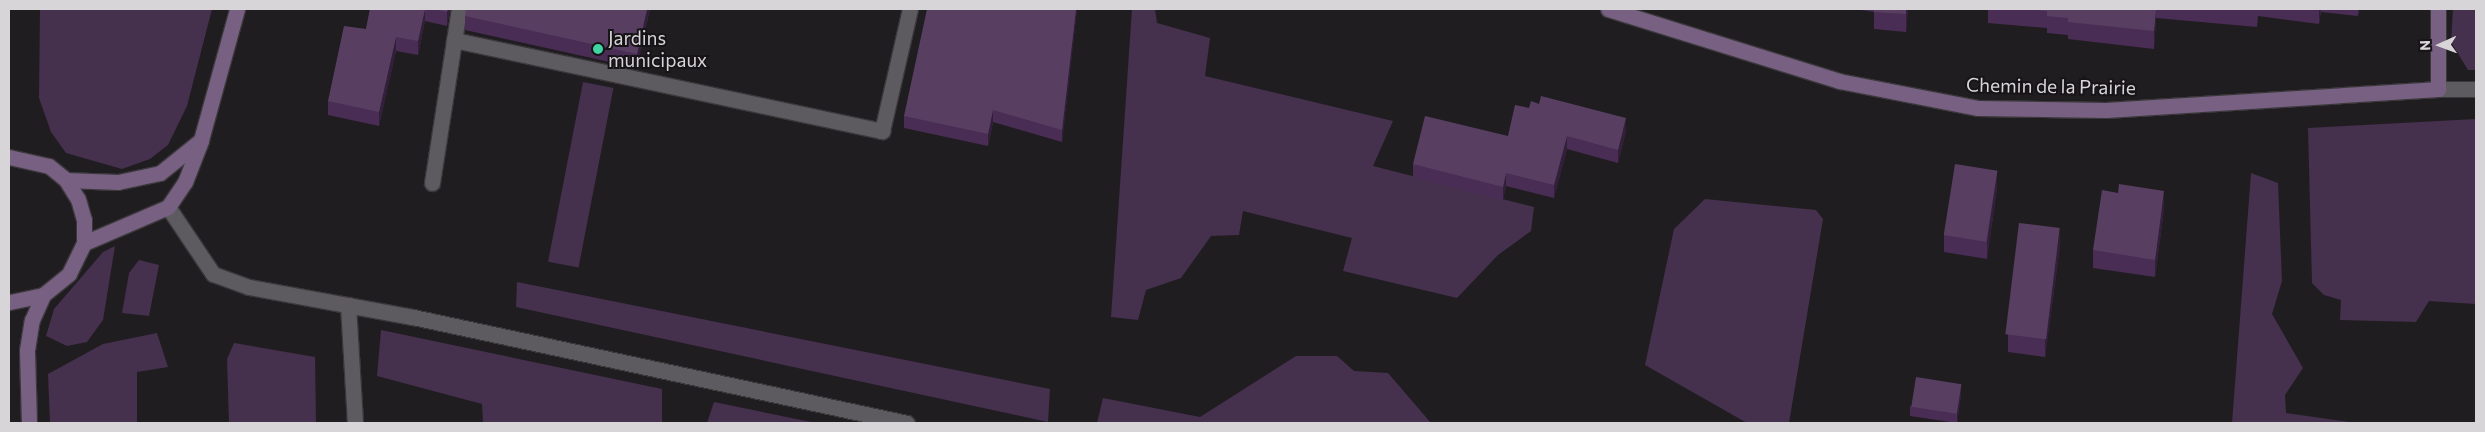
<!DOCTYPE html>
<html>
<head>
<meta charset="utf-8">
<style>
	body { margin:0 }
	#map { position:relative; width:2485px; height:432px; overflow:hidden; background:#201d21; font-family:Commissioner,sans-serif }
	div>[style] { position:absolute }
	[style*='--x'] { left:calc(var(--x)*1px); top:calc(var(--y)*1px); width:calc(var(--w)*1px); rotate:calc(var(--a)*1deg) }
	.green>* { inset:0; background:#45304e; transform-origin:0 0 }
	.roads { filter:drop-shadow(1px 0 #3b383c) drop-shadow(-1px 0 #3b383c) drop-shadow(0 1px #3b383c) drop-shadow(0 -1px #3b383c) }
	.lane>* { height:15px; margin:-7.5px; padding:0 7.5px; transform-origin:7.5px; border-radius:7.5px; background:#5e5b60 }
	.street>* { height:15px; margin:-7.5px; padding:0 7.5px; transform-origin:7.5px; border-radius:7.5px; background:#5e5b60 }
	.secondary>* { height:15px; margin:-7.5px; padding:0 7.5px; transform-origin:7.5px; border-radius:7.5px; background:#776081 }
	.wall>* { inset:0; background:#492d54 }
	.shaded-wall>* { inset:0; background:#321f3a }
	.building>* { inset:0; background:#583f62; transform-origin:0 0 }
	.dots>* { width:14px; height:14px; translate:-50% -50%; box-sizing:border-box; border:2px solid #171418; border-radius:50% }
	span { translate:-50% -50%; white-space:nowrap; text-align:center; line-height:1.15; -webkit-text-stroke:4px #171418; paint-order:stroke }
	.poi-label { font-size:19px; color:#d8d5d9 }
	.left { translate:0 -50%; text-align:left }
	.street-label { font-size:19px; color:#d8d5d9 }
	.frame { position:absolute; inset:0; border:10px solid #d8d5d9; pointer-events:none }
	.north { position:absolute; left:2415px; top:20px; width:50px; height:50px; -webkit-text-stroke:4px #171418; paint-order:stroke; rotate:268deg; font-size:14px; font-weight:700; line-height:20px; text-align:center; color:#d8d5d9 }
	.north::after { content:''; display:block; margin:auto; width:18px; height:22px; background:#d8d5d9; clip-path:polygon(50% 0,100% 100%,50% 72%,0 100%) }
</style>
</head>
<body>
<div id="map">
	<div class="green">
		<i style="clip-path:polygon(40px 9px,212px 9px,187px 106px,168px 145px,150px 159px,122px 169px,66px 153px,51px 132px,39px 98px)"></i>
		<i style="clip-path:polygon(1132px 9px,1155px 9px,1157px 23px,1210px 38px,1205px 76px,1393px 121px,1373px 166px,1534px 207px,1531px 231px,1498px 255px,1457px 298px,1343px 271px,1352px 238px,1243px 211px,1239px 235px,1211px 236px,1181px 278px,1146px 290px,1138px 320px,1111px 317px)"></i>
		<i style="clip-path:polygon(2453px 9px,2476px 9px,2476px 70px,2468px 70px,2451px 42px)"></i>
		<i style="left:583px;top:82px;width:31px;height:183px;rotate:11deg"></i>
		<i style="clip-path:polygon(2476px 119px,2476px 304px,2429px 301px,2416px 322px,2340px 320px,2341px 300px,2324px 295px,2312px 283px,2308px 128px)"></i>
		<i style="clip-path:polygon(2251px 173px,2278px 183px,2282px 281px,2272px 314px,2303px 368px,2285px 395px,2286px 413px,2356px 423px,2232px 423px)"></i>
		<i style="clip-path:polygon(1705px 199px,1816px 210px,1823px 219px,1789px 423px,1747px 423px,1645px 365px,1674px 229px)"></i>
		<i style="clip-path:polygon(115px 246px,103px 320px,87px 342px,67px 346px,46px 336px,54px 309px,103px 252px)"></i>
		<i style="clip-path:polygon(139px 260px,159px 265px,149px 316px,122px 313px,129px 273px)"></i>
		<i style="clip-path:polygon(517px 282px,1050px 389px,1048px 422px,516px 307px)"></i>
		<i style="clip-path:polygon(381px 330px,662px 389px,662px 423px,483px 423px,482px 404px,377px 376px)"></i>
		<i style="clip-path:polygon(157px 333px,168px 367px,137px 372px,137px 423px,50px 423px,48px 374px,103px 344px)"></i>
		<i style="clip-path:polygon(234px 343px,315px 357px,316px 423px,229px 423px,227px 359px)"></i>
		<i style="clip-path:polygon(1296px 356px,1337px 356px,1354px 371px,1388px 373px,1431px 423px,1097px 423px,1103px 398px,1200px 417px)"></i>
		<i style="clip-path:polygon(714px 402px,816px 423px,707px 423px)"></i>
	</div>
	<div class="roads">
		<div class="lane">
			<i style="--x:454;--y:40;--w:438;--a:12"></i>
			<i style="--x:882;--y:131;--w:125;--a:-77.1"></i>
			<i style="--x:432;--y:183;--w:176;--a:-81.2"></i>
			<i style="--x:168;--y:207;--w:81;--a:56.1"></i>
			<i style="--x:213;--y:274;--w:38;--a:20"></i>
			<i style="--x:249;--y:287;--w:167;--a:10.4"></i>
			<i style="--x:413;--y:317;--w:505;--a:12.11"></i>
			<i style="--x:348;--y:305;--w:118;--a:86.6"></i>
		</div>
		<div class="street">
			<i style="--x:2438;--y:89;--w:38;--a:0"></i>
		</div>
		<div class="secondary">
			<i style="--x:1608;--y:9;--w:242;--a:17.3"></i>
			<i style="--x:1839;--y:81;--w:142;--a:11"></i>
			<i style="--x:1978;--y:108;--w:128;--a:0.9"></i>
			<i style="--x:2106;--y:110;--w:333;--a:-3.6"></i>
			<i style="--x:2438;--y:89;--w:80;--a:-90"></i>
			<i style="--x:9;--y:157;--w:41;--a:12.7"></i>
			<i style="--x:49;--y:166;--w:22;--a:39"></i>
			<i style="--x:66;--y:180;--w:22;--a:58"></i>
			<i style="--x:78;--y:199;--w:22;--a:74"></i>
			<i style="--x:84;--y:220;--w:23;--a:90"></i>
			<i style="--x:84;--y:243;--w:34;--a:116"></i>
			<i style="--x:69;--y:274;--w:33;--a:141"></i>
			<i style="--x:43;--y:295;--w:35;--a:168"></i>
			<i style="--x:66;--y:180;--w:52;--a:2.2"></i>
			<i style="--x:118;--y:182;--w:43;--a:-12.1"></i>
			<i style="--x:160;--y:173;--w:53;--a:-38.8"></i>
			<i style="--x:201;--y:140;--w:136;--a:-74.6"></i>
			<i style="--x:84;--y:243;--w:91;--a:-23.2"></i>
			<i style="--x:168;--y:207;--w:30;--a:-56"></i>
			<i style="--x:185;--y:182;--w:44;--a:-68.7"></i>
			<i style="--x:29;--y:423;--w:73;--a:-91.6"></i>
			<i style="--x:27;--y:350;--w:30;--a:-81"></i>
			<i style="--x:32;--y:320;--w:27;--a:-66"></i>
		</div>
	</div>
	<div class="wall">
		<i style="clip-path:polygon(370px 9px,450px 9px,447px 26px,425px 21px,418px 55px,396px 51px,379px 126px,328px 115px,328px 101px,366px 29px)"></i>
		<i style="clip-path:polygon(650px 9px,637px 68px,465px 30px,465px 16px)"></i>
		<i style="clip-path:polygon(1077px 9px,1062px 142px,993px 122px,988px 146px,904px 128px,904px 116px)"></i>
		<i style="clip-path:polygon(1855px 9px,1908px 9px,1906px 32px,1874px 29px,1874px 12px)"></i>
		<i style="clip-path:polygon(1988px 9px,2359px 9px,2358px 16px,2321px 12px,2319px 24px,2258px 16px,2257px 27px,2156px 18px,2154px 49px,2068px 39px,2068px 35px,2047px 33px,2047px 28px,1988px 23px)"></i>
		<i style="clip-path:polygon(1539px 104px,1626px 131px,1618px 163px,1567px 149px,1554px 198px,1506px 186px,1503px 200px,1413px 177px,1413px 164px,1508px 136px,1529px 108px)"></i>
		<i style="clip-path:polygon(1997px 188px,1987px 259px,1944px 252px,1944px 235px)"></i>
		<i style="clip-path:polygon(2118px 193px,2164px 209px,2155px 277px,2093px 268px,2093px 250px)"></i>
		<i style="clip-path:polygon(2060px 246px,2045px 357px,2008px 352px,2008px 334px)"></i>
		<i style="clip-path:polygon(1961px 394px,1957px 423px,1910px 416px,1910px 406px)"></i>
	</div>
	<div class="shaded-wall">
		<i style="clip-path:polygon(425px 9px,425px 21px,418px 55px,418px 41px)"></i>
		<i style="clip-path:polygon(448px 9px,450px 9px,447px 26px,447px 12px)"></i>
		<i style="clip-path:polygon(647px 9px,650px 9px,637px 68px,637px 54px)"></i>
		<i style="clip-path:polygon(1076px 9px,1077px 9px,1062px 142px,1062px 130px)"></i>
		<i style="clip-path:polygon(1906px 9px,1908px 9px,1906px 32px)"></i>
		<i style="clip-path:polygon(2156px 9px,2156px 18px,2154px 49px,2154px 31px)"></i>
		<i style="clip-path:polygon(2319px 9px,2321px 9px,2319px 24px)"></i>
		<i style="clip-path:polygon(396px 37px,396px 51px,379px 126px,379px 112px)"></i>
		<i style="clip-path:polygon(993px 110px,993px 122px,988px 146px,988px 134px)"></i>
		<i style="clip-path:polygon(1626px 118px,1626px 131px,1618px 163px,1618px 150px)"></i>
		<i style="clip-path:polygon(1567px 136px,1567px 149px,1554px 198px,1554px 185px)"></i>
		<i style="clip-path:polygon(1997px 171px,1997px 188px,1987px 259px,1987px 242px)"></i>
		<i style="clip-path:polygon(1506px 173px,1506px 186px,1503px 200px,1503px 187px)"></i>
		<i style="clip-path:polygon(2164px 191px,2164px 209px,2155px 277px,2155px 260px)"></i>
		<i style="clip-path:polygon(2060px 228px,2060px 246px,2045px 357px,2045px 339px)"></i>
		<i style="clip-path:polygon(1961px 384px,1961px 394px,1957px 423px,1957px 413px)"></i>
	</div>
	<div class="building">
		<i style="clip-path:polygon(370px 9px,425px 9px,418px 41px,396px 37px,379px 112px,328px 101px,344px 26px,366px 29px)"></i>
		<i style="clip-path:polygon(433px 9px,448px 9px,447px 12px)"></i>
		<i style="clip-path:polygon(466px 9px,647px 9px,637px 54px,465px 16px)"></i>
		<i style="clip-path:polygon(927px 9px,1076px 9px,1062px 130px,993px 110px,988px 134px,904px 116px)"></i>
		<i style="clip-path:polygon(1874px 9px,1906px 9px,1906px 14px,1874px 12px)"></i>
		<i style="clip-path:polygon(2022px 9px,2156px 9px,2154px 31px,2068px 22px,2068px 18px,2047px 16px,2047px 11px)"></i>
		<i style="clip-path:polygon(2244px 9px,2258px 9px,2257px 10px)"></i>
		<i style="clip-path:polygon(1541px 96px,1626px 118px,1618px 150px,1567px 136px,1554px 185px,1506px 173px,1503px 187px,1413px 164px,1425px 116px,1508px 136px,1515px 105px,1529px 108px,1531px 101px,1539px 104px)"></i>
		<i style="left:1955px;top:164px;width:43px;height:72px;rotate:9deg"></i>
		<i style="clip-path:polygon(2119px 184px,2164px 191px,2155px 260px,2093px 250px,2102px 190px,2118px 193px)"></i>
		<i style="left:2019px;top:223px;width:41px;height:112px;rotate:7deg"></i>
		<i style="left:1916px;top:377px;width:46px;height:30px;rotate:9deg"></i>
	</div>
	<div class="dots">
		<i style="left:598px;top:49px;background:#40d4a2"></i>
	</div>
	<div class="poi-label">
		<span class="left" style="left:608px;top:49px">Jardins<br>municipaux</span>
	</div>
	<div class="street-label">
		<span style="left:2051px;top:86px;rotate:1deg">Chemin de la Prairie</span>
	</div>
	<div class="frame"></div>
	<div class="north">N</div>
</div>
</body>
</html>
